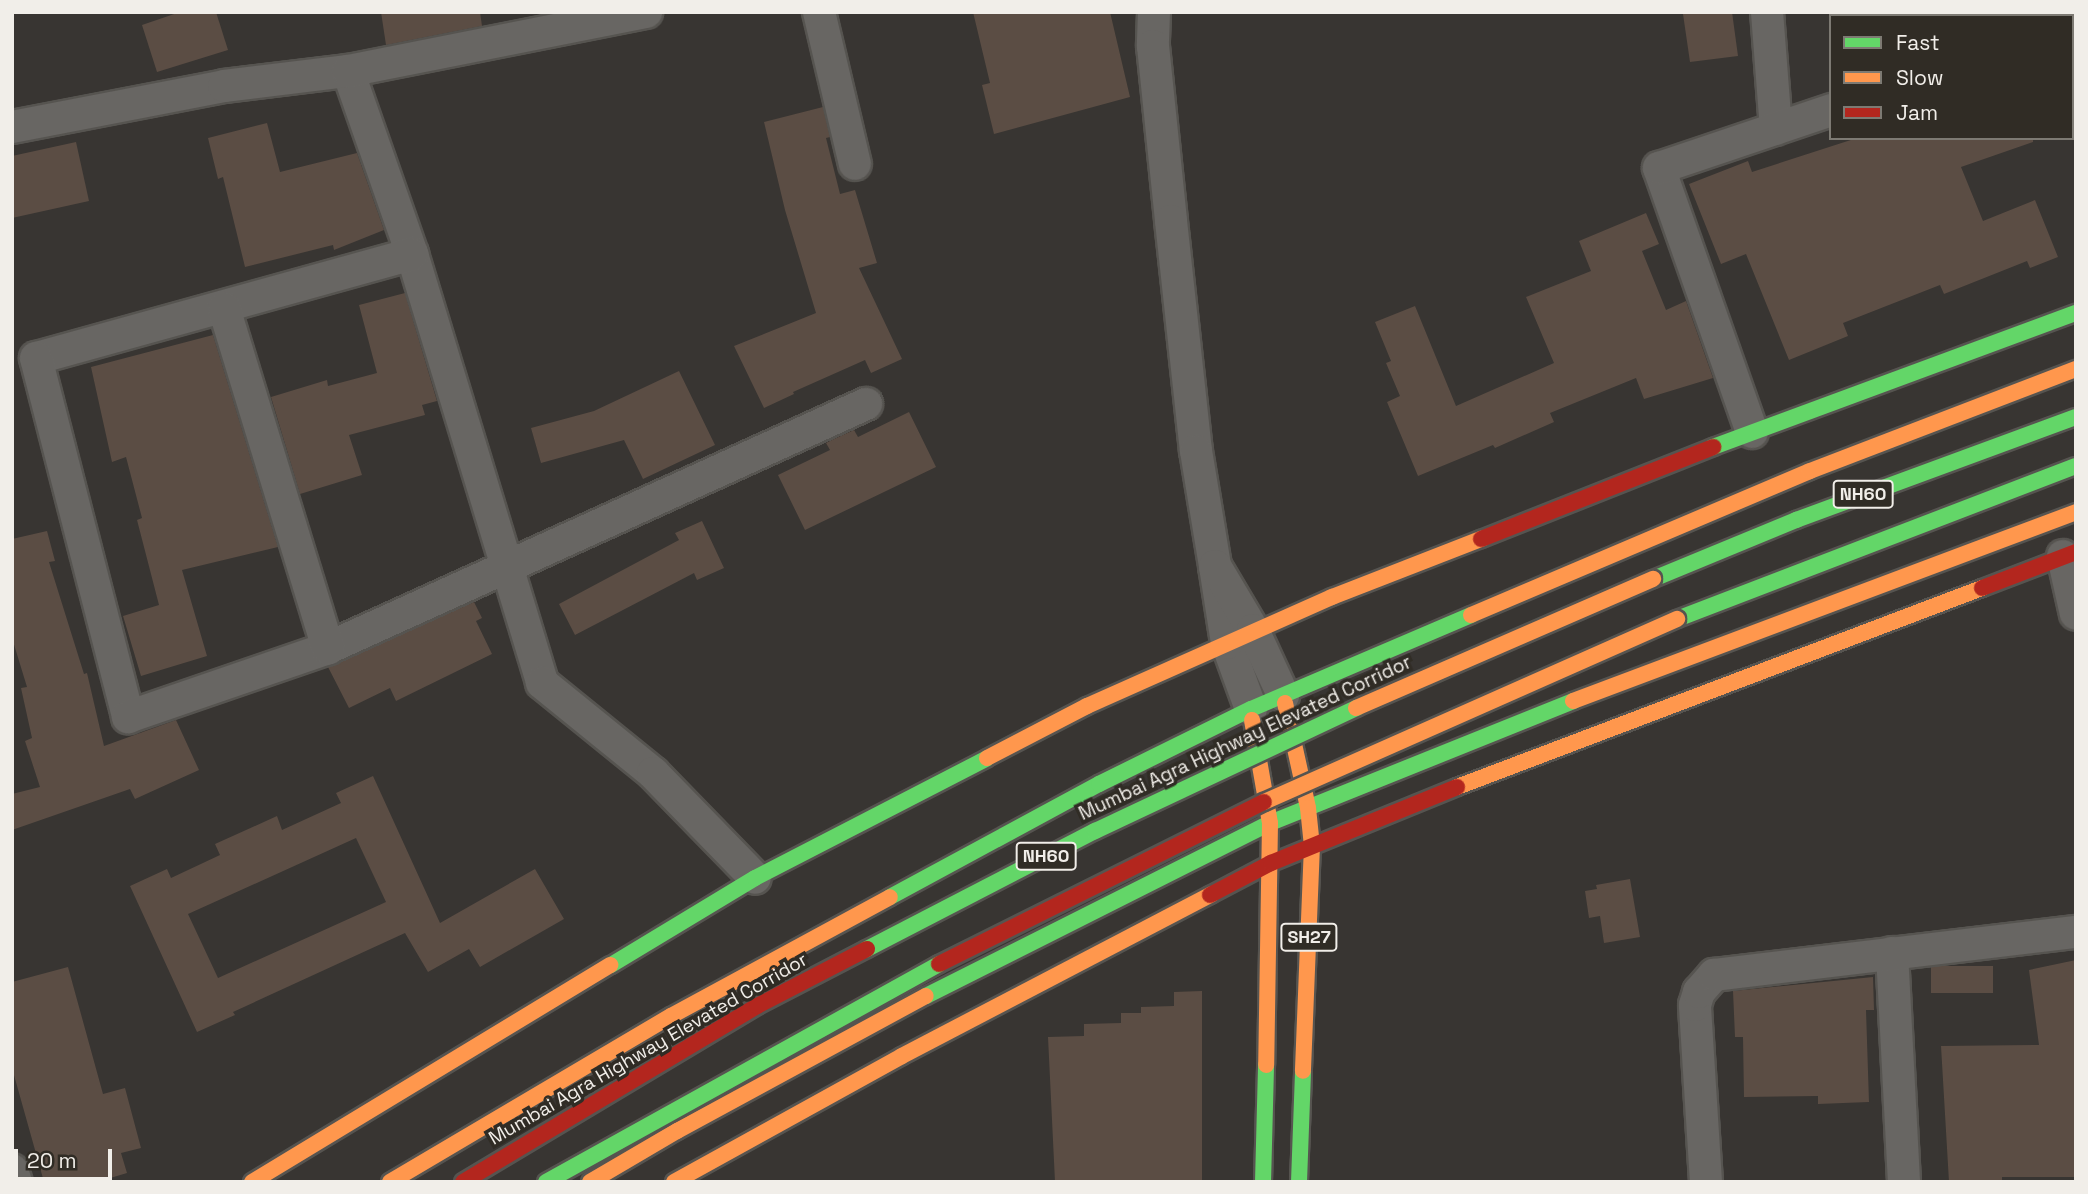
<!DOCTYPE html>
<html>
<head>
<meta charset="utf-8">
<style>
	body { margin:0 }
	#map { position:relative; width:2088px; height:1194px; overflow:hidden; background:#383532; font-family:"Space Grotesk",sans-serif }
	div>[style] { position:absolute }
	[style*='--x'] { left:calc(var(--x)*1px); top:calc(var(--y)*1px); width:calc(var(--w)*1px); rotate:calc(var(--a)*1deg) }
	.building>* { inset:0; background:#5b4d44; transform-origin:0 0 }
	.roads { filter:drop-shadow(2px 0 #565450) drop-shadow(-2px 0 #565450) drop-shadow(0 2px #565450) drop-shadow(0 -2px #565450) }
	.street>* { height:32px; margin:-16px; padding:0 16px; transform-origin:16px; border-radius:16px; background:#686663 }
	.fast>* { height:16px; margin:-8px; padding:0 8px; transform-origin:8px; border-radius:8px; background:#63d668 }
	.slow>* { height:16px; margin:-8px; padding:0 8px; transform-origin:8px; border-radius:8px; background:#ff974d }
	.jam>* { height:16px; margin:-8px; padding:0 8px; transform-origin:8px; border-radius:8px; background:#b3261e }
	.bridges { filter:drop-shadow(2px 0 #565450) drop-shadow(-2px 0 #565450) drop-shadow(0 2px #565450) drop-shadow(0 -2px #565450) }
	.fast-bridge>* { height:16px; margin:-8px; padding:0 8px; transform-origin:8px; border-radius:8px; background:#63d668 }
	.slow-bridge>* { height:16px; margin:-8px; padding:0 8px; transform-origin:8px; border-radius:8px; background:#ff974d }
	.jam-bridge>* { height:16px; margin:-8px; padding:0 8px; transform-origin:8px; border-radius:8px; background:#b3261e }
	span { translate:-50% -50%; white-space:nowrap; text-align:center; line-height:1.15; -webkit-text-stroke:7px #302c25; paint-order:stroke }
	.shield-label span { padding:2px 5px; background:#302c25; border:2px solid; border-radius:5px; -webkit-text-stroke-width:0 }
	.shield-label { font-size:18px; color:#f1eee9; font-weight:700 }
	.street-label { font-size:19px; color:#f1eee9 }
	.frame { position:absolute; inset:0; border:14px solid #f1eee9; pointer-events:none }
	.legend { position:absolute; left:1829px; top:14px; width:245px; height:126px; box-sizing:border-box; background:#302c25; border:2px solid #7d7a73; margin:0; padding:9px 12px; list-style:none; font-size:21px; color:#f1eee9 }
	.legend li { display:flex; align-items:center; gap:14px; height:35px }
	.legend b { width:35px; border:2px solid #7d7a73 }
	.scale { position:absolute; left:14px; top:1149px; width:98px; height:32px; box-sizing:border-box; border:4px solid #f1eee9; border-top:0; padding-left:9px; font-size:21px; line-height:24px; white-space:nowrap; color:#f1eee9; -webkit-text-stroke:5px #302c25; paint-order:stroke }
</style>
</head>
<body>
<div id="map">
	<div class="building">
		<i style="clip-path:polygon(180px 12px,216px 12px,228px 50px,157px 72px,142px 25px)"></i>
		<i style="clip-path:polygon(381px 12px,480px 12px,482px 26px,386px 45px)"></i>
		<i style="clip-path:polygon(973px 12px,1110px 12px,1130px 97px,994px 134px,982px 85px,990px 83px)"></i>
		<i style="clip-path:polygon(1698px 12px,1732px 12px,1738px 56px,1690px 62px,1683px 14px)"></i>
		<i style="clip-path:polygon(823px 107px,830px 137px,826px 138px,840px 194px,855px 190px,877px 263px,859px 268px,902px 359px,871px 373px,865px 360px,793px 392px,794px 394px,764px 408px,734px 346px,816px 313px,785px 210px,764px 122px)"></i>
		<i style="clip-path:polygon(267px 123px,280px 172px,357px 153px,384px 230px,334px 250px,333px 245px,245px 267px,223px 177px,218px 179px,208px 138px)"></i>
		<i style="clip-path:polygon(1857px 138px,2033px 138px,2033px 142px,1961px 167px,1983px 221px,2035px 200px,2058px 257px,2030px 268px,2027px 261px,1944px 294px,1940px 285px,1843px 323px,1848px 336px,1789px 360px,1746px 254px,1721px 264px,1689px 184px,1748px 161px,1752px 172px)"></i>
		<i style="clip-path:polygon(76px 142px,89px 201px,12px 218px,12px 156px)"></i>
		<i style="clip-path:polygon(1646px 213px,1659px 244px,1642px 251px,1666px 310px,1686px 301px,1713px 378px,1644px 399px,1636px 378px,1550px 413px,1554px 422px,1495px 448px,1493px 445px,1418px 476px,1387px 402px,1400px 396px,1386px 363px,1391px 361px,1375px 322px,1415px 306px,1456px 406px,1554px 363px,1526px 297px,1591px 271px,1579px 241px)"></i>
		<i style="clip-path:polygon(405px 293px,437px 401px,422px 405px,425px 415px,349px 435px,362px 475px,300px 494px,271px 397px,327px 380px,328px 386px,377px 373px,359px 305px)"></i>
		<i style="clip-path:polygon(213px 335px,278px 547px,182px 570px,207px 656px,141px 676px,123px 616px,159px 605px,137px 520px,142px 518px,126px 457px,112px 462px,91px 367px)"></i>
		<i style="clip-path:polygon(679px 371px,715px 445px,643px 479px,624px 440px,541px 463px,531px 428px,594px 411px)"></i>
		<i style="clip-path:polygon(909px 412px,936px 467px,805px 530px,778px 475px,830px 450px,826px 443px,834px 439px,854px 430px,858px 437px)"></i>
		<i style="clip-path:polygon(702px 521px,724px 568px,697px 580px,694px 573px,575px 635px,559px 604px,679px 540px,675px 533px)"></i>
		<i style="clip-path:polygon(47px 531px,55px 561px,49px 562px,84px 674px,87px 673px,104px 746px,176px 720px,199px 770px,135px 799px,130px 789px,12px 830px,12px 794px,40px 787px,25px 741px,32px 738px,21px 688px,27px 687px,12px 638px,12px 539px)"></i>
		<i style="clip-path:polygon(474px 602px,482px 618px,476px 621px,492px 654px,396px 701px,390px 688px,349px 708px,328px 667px)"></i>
		<i style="clip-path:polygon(evenodd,373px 776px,440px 923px,535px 869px,564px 919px,480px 967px,469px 949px,428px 972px,405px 933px,233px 1012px,235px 1015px,197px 1032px,130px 886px,167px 869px,171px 878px,220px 855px,215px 844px,277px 816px,282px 830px,341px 803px,336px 793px,373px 776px,356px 838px,386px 902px,218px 978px,188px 914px,356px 838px)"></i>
		<i style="clip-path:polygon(1630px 879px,1640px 937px,1604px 943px,1600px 916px,1589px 918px,1585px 891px,1597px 889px,1596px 885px)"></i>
		<i style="clip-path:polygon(2076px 960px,2076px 1177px,2002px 1177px,2002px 1182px,1949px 1182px,1941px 1046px,2039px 1045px,2029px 970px)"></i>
		<i style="left:1993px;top:966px;width:27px;height:62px;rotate:90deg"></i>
		<i style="clip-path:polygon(68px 967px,103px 1094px,125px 1088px,141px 1148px,121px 1153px,127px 1173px,97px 1182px,44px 1182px,12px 1068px,12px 982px)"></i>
		<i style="clip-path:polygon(1873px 977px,1874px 1010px,1866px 1010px,1869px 1102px,1818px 1104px,1818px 1096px,1744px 1097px,1743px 1037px,1735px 1037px,1733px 991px)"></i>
		<i style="clip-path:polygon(1202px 991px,1202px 1182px,1055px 1182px,1048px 1037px,1084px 1036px,1084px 1024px,1121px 1023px,1121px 1013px,1141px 1013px,1141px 1007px,1174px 1006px,1174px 992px)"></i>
	</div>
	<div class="roads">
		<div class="street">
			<i style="--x:819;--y:12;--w:156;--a:76.7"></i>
			<i style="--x:1154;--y:12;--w:34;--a:92"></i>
			<i style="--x:1153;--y:46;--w:176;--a:84.1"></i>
			<i style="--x:1171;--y:221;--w:231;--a:83.8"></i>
			<i style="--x:1196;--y:451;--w:117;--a:80.6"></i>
			<i style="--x:1767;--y:12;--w:117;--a:85.6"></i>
			<i style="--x:348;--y:71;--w:194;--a:70.7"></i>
			<i style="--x:412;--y:254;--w:448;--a:73.1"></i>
			<i style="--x:542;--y:683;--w:143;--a:39"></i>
			<i style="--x:653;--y:773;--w:146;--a:45.8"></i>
			<i style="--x:12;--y:127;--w:216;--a:-10.9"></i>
			<i style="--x:224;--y:86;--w:125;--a:-6.9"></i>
			<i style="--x:348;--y:71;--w:304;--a:-11.2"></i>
			<i style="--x:412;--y:254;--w:390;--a:164.5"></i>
			<i style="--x:36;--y:358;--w:371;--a:75.6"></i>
			<i style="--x:128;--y:717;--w:212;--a:-19"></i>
			<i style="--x:328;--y:648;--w:591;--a:-24.4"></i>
			<i style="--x:224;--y:308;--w:356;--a:73"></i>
			<i style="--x:1752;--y:432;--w:280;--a:-109.4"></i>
			<i style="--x:1659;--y:168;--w:182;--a:-18.6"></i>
			<i style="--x:2063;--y:556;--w:59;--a:77.4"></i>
			<i style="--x:1251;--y:709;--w:70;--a:-110"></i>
			<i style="--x:1227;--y:643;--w:78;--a:-98.9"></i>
			<i style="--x:1215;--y:566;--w:74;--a:59.3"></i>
			<i style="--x:1253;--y:630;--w:72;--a:65.2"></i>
			<i style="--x:1892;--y:953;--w:229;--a:87"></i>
			<i style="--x:12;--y:1170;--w:13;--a:72"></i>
			<i style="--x:1706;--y:1182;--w:177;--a:-93.6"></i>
			<i style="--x:1695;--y:1005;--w:14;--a:-73"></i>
			<i style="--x:1699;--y:992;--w:23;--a:-49"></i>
			<i style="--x:1714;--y:975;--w:365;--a:-6.8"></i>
		</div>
		<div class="fast">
			<i style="--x:1713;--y:447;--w:387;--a:-20.3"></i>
			<i style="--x:1653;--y:579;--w:155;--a:-22.4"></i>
			<i style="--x:1796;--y:520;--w:298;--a:-20.2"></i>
			<i style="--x:1677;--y:619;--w:427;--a:-21"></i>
			<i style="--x:890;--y:897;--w:238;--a:-28.4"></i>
			<i style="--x:1099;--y:784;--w:169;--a:-26.3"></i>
			<i style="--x:1251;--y:709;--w:239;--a:-23.1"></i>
			<i style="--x:611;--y:965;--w:168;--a:-31.1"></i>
			<i style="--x:755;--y:878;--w:261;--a:-27.3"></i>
			<i style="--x:926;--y:996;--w:385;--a:-26.7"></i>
			<i style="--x:1270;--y:823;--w:327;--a:-21.9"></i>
			<i style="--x:1263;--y:1182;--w:117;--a:-88.5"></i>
			<i style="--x:1299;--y:1182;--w:111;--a:-87.9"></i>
		</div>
		<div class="slow">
			<i style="--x:1471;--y:615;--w:368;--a:-23"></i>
			<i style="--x:1810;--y:471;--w:285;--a:-21"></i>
			<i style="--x:1573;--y:701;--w:537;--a:-20.59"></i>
			<i style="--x:1285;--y:703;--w:107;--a:77.6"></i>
			<i style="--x:1308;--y:808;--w:37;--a:84"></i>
			<i style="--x:1312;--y:845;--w:226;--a:92.3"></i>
			<i style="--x:1252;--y:720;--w:105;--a:80.1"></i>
			<i style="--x:1270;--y:823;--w:242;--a:90.9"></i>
			<i style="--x:987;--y:758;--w:113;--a:-27.5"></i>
			<i style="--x:1087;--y:706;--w:268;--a:-24"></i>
			<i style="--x:1332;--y:597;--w:160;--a:-21.3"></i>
			<i style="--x:1457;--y:787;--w:561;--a:-20.76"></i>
			<i style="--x:252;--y:1182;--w:419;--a:-31.2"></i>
			<i style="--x:390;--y:1182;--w:326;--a:-30.6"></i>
			<i style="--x:671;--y:1016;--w:249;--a:-28.5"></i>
			<i style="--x:590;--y:1182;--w:101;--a:-30.4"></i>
			<i style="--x:677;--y:1131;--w:283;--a:-28.5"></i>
			<i style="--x:674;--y:1182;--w:260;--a:-28.9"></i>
			<i style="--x:902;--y:1056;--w:348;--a:-27.6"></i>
		</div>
		<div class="jam">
			<i style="--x:1481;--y:539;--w:250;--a:-21.6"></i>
			<i style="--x:1982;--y:588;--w:101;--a:-21"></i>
			<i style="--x:1210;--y:895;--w:69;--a:-27.7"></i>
			<i style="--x:1271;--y:863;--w:201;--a:-22.2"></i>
		</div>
	</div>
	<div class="bridges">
		<div class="fast-bridge">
			<i style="--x:867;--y:949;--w:257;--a:-27.4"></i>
			<i style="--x:1095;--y:831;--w:289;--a:-25.2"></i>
			<i style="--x:546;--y:1182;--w:449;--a:-29"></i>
		</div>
		<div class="slow-bridge">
			<i style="--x:1356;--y:708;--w:324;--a:-23.5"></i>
			<i style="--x:1264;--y:802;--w:452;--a:-23.9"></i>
		</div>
		<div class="jam-bridge">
			<i style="--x:939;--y:964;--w:363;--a:-26.5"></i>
			<i style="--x:463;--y:1182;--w:343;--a:-30.9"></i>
			<i style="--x:757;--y:1006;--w:124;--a:-27.4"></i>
		</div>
	</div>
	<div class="shield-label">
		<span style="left:1863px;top:494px">NH60</span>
		<span style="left:1046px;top:856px">NH60</span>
		<span style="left:1309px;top:937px">SH27</span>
	</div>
	<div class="street-label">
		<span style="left:1245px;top:738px;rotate:-25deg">Mumbai Agra Highway Elevated Corridor</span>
		<span style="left:648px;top:1049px;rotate:-30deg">Mumbai Agra Highway Elevated Corridor</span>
	</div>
	<div class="frame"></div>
	<ul class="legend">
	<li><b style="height:9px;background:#63d668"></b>Fast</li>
	<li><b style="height:9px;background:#ff974d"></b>Slow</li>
	<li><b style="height:9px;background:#b3261e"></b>Jam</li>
	</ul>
	<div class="scale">20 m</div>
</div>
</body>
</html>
